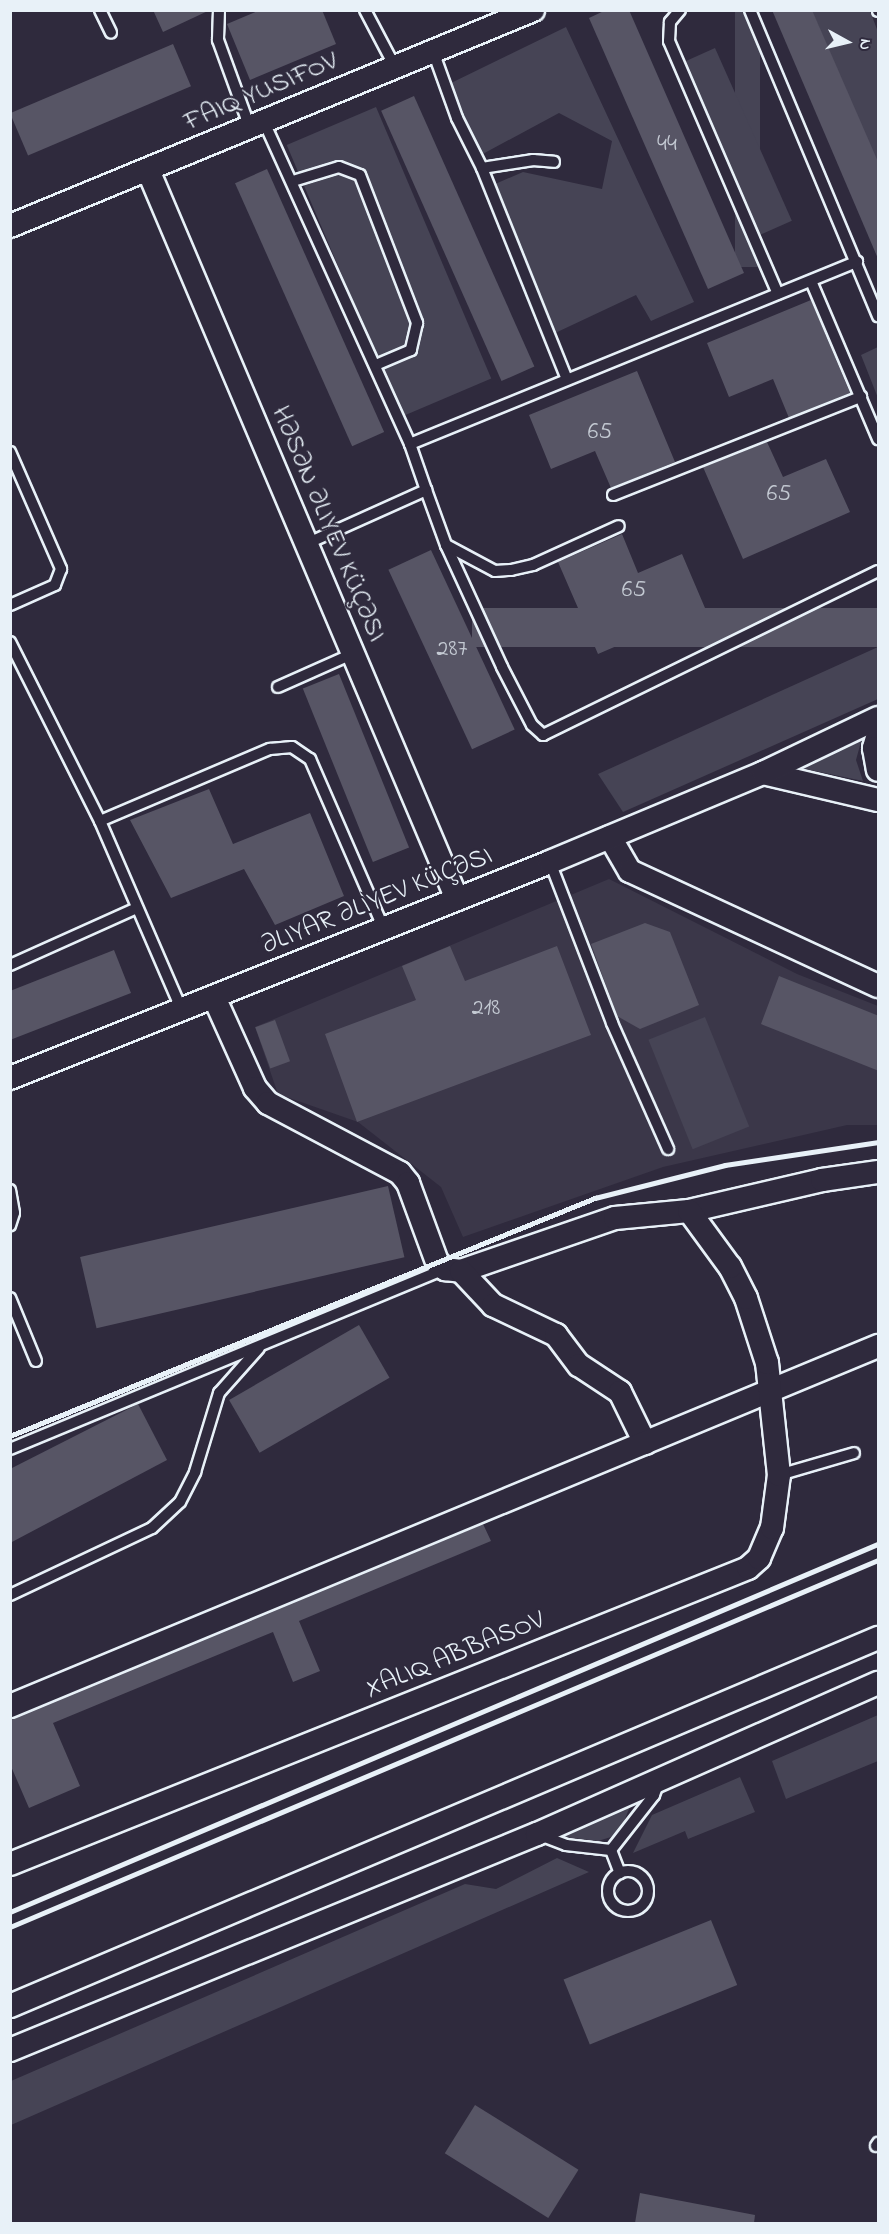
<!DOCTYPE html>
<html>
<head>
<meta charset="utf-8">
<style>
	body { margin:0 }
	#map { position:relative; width:889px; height:2234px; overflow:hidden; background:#2f2a3d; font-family:"Indie Flower",sans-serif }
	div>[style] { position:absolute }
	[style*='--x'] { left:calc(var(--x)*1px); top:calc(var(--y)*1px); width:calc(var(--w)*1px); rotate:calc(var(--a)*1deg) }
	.built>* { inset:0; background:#3b3749 }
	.green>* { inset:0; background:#464455; transform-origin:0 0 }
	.building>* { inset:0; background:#575565; transform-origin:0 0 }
	.roads { filter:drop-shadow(2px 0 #e8f1f8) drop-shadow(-2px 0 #e8f1f8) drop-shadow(0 2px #e8f1f8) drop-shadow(0 -2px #e8f1f8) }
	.service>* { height:10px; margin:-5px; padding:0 5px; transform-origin:5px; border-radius:5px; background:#2f2a3d }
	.service>.ring { margin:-5px; padding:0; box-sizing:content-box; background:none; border:10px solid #2f2a3d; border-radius:50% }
	.minor>* { height:22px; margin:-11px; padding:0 11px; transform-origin:11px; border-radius:11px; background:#2f2a3d }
	.rail>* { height:4.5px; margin:-2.25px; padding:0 2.25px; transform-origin:2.25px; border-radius:2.25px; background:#e8f1f8 }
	span { translate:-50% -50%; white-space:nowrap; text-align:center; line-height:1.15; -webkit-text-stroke:4.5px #2f2a3d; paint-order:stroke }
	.number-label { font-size:24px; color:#c4cad3 }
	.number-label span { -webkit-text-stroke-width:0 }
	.street-label { font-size:27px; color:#e8f1f8 }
	.frame { position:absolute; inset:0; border:12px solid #e8f1f8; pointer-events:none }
	.north { position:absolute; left:817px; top:12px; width:60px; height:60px; -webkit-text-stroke:4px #2f2a3d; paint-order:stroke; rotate:98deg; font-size:16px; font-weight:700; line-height:24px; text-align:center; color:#e8f1f8 }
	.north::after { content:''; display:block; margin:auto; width:21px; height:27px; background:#e8f1f8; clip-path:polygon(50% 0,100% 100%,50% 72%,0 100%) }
</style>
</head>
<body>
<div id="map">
	<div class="built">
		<i style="clip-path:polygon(609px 879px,797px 974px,878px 1006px,878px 1125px,847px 1125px,663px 1167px,463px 1237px,441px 1187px,358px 1122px,278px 1094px,255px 1027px)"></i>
	</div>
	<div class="green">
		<i style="left:735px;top:11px;width:25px;height:256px"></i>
		<i style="clip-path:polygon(812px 11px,870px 11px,878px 32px,878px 164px)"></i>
		<i style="clip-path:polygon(566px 27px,694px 302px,651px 321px,636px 295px,553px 334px,486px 188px,523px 172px,602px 189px,612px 141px,559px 113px,479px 156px,449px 84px)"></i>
		<i style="left:715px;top:48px;width:189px;height:36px;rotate:66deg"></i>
		<i style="left:376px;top:107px;width:295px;height:97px;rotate:67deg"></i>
		<i style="clip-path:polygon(878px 347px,878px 398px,861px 355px)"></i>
		<i style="clip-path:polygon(878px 647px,878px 699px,623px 812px,598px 774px)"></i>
		<i style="clip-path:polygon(862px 738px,856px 760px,863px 781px,796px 767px)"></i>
		<i style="left:705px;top:1017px;width:118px;height:61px;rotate:68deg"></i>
		<i style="clip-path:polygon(878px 1715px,878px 1761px,786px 1799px,772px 1761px)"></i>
		<i style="clip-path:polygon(740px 1777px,755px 1812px,688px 1839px,685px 1831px,633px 1853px,652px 1815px)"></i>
		<i style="clip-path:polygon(630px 1806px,622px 1827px,611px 1837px,598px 1841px,563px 1837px)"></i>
		<i style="clip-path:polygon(557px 1858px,589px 1872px,11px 2125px,11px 2081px,465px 1884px,496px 1889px)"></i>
	</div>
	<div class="building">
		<i style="clip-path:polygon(153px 10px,210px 10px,163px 32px)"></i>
		<i style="clip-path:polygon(260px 10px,322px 10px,336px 44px,250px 80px,227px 24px)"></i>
		<i style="clip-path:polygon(606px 10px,629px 10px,744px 273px,708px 289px,589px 18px)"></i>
		<i style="clip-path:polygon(772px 10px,812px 10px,879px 164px,879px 261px)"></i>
		<i style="left:173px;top:44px;width:46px;height:177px;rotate:67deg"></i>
		<i style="left:414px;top:96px;width:296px;height:36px;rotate:66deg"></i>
		<i style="left:267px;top:169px;width:288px;height:35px;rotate:66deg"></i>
		<i style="clip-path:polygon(811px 300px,850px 393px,789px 418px,773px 379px,729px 397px,707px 343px)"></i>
		<i style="clip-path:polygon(637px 371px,675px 462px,611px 488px,595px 451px,551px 469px,529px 415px)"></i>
		<i style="clip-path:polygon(767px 442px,783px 477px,826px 459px,850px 512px,743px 559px,703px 467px)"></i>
		<i style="clip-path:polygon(622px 534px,638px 573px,682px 554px,705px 608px,598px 654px,558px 562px)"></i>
		<i style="left:431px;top:550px;width:198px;height:47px;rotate:65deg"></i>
		<i style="left:879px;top:608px;width:39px;height:407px;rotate:90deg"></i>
		<i style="left:339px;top:674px;width:187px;height:39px;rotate:68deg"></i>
		<i style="clip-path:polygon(209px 789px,233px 844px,310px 813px,344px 896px,275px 925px,244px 869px,171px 898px,130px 820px)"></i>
		<i style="clip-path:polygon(645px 923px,670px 932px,699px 1005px,640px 1029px,617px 1016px,591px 944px)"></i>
		<i style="clip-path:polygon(450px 946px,465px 981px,557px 946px,591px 1035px,357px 1122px,325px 1034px,416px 1000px,402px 966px)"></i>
		<i style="clip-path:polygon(114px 950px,131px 993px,10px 1040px,10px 991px)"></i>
		<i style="clip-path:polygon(779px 976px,879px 1016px,879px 1071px,761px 1024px)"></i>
		<i style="left:275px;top:1020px;width:44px;height:21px;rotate:70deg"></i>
		<i style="left:388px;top:1186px;width:73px;height:316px;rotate:77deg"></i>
		<i style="left:359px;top:1325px;width:61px;height:150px;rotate:60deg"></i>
		<i style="clip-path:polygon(138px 1404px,167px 1460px,10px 1543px,10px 1469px)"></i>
		<i style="clip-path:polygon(483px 1524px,491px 1541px,299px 1621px,320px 1671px,293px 1682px,273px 1632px,53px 1723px,80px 1786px,29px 1808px,10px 1764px,10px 1719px)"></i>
		<i style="left:711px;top:1920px;width:70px;height:159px;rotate:68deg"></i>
		<i style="left:475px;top:2105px;width:122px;height:57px;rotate:32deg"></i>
		<i style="clip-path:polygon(640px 2193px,755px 2215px,754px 2223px,635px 2223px)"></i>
	</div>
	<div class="roads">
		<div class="service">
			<i style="--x:100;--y:10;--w:25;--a:64"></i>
			<i style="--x:219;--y:10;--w:30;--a:92"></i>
			<i style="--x:218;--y:40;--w:94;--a:70"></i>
			<i style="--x:365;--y:10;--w:64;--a:62.2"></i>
			<i style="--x:680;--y:10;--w:16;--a:130"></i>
			<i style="--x:670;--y:22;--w:19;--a:93"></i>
			<i style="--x:669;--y:41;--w:275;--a:66.7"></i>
			<i style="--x:750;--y:10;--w:332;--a:67.3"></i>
			<i style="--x:878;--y:10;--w:1;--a:90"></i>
			<i style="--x:434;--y:54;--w:68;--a:70.2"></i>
			<i style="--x:457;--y:118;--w:56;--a:63.4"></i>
			<i style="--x:482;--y:168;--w:52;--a:-8.9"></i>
			<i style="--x:533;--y:160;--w:21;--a:5"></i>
			<i style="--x:264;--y:122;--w:354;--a:65.6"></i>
			<i style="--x:482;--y:168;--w:227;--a:68.1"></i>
			<i style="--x:293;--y:181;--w:48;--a:-16.9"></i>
			<i style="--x:339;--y:167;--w:22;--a:21"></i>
			<i style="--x:360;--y:175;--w:159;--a:68.9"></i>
			<i style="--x:417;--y:323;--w:28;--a:103"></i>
			<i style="--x:411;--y:350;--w:39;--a:157"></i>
			<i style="--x:811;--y:281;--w:172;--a:67"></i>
			<i style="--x:10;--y:452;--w:128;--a:66.4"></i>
			<i style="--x:61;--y:569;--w:17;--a:111"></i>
			<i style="--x:55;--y:585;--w:49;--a:156"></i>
			<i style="--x:426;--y:490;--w:49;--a:-109.2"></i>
			<i style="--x:410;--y:444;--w:483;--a:-22.2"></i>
			<i style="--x:613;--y:495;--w:267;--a:-21.6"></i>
			<i style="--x:306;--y:544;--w:132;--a:-24.2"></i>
			<i style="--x:426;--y:490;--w:59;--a:70"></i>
			<i style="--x:446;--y:545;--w:134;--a:65.3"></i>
			<i style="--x:502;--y:667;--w:65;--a:62.7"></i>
			<i style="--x:532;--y:725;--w:15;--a:42"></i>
			<i style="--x:543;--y:735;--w:373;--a:-26.1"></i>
			<i style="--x:446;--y:545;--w:55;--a:28"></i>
			<i style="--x:495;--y:571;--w:16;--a:-4"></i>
			<i style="--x:511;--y:570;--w:23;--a:-13"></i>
			<i style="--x:533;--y:565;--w:94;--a:-24.4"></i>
			<i style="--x:10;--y:642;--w:200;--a:63.3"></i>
			<i style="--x:100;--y:821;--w:204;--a:66.6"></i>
			<i style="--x:278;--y:687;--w:81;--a:-24"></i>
			<i style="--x:100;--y:821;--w:185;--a:-23"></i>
			<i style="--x:270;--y:749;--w:22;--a:-5"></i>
			<i style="--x:292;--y:747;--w:22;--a:34"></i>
			<i style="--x:310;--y:759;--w:185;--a:66.5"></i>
			<i style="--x:550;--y:862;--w:173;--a:68.9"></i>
			<i style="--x:612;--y:1023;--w:138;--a:66"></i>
			<i style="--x:10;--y:965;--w:139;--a:-24.2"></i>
			<i style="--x:10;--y:1190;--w:23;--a:80"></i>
			<i style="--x:14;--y:1213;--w:13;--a:108"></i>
			<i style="--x:10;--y:1298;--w:68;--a:67.6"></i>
			<i style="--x:10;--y:1449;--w:471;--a:-22.5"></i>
			<i style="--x:779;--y:1475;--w:78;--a:-16.3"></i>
			<i style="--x:10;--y:1595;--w:157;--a:-25.3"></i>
			<i style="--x:152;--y:1528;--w:38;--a:-43"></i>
			<i style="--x:180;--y:1502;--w:34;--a:-63"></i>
			<i style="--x:195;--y:1472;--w:83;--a:-73.1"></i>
			<i style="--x:219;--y:1393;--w:60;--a:-48.4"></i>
			<i style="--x:540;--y:1835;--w:28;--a:21"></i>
			<i style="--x:566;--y:1845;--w:45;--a:6.3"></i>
			<i style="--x:611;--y:1850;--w:70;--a:-52"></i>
			<i style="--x:654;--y:1795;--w:15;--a:-70"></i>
			<i style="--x:611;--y:1850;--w:25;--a:69"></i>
			<i class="ring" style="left:608px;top:1871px;width:30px;height:30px"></i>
			<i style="--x:876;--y:2146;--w:4;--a:-56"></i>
		</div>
		<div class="minor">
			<i style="--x:148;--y:170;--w:792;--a:67.03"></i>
			<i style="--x:10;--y:226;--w:566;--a:-22.44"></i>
			<i style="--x:878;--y:734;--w:15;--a:106"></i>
			<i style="--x:874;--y:748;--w:22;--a:80"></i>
			<i style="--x:763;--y:773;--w:118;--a:13.2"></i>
			<i style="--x:610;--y:837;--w:39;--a:60"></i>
			<i style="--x:630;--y:871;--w:273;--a:24.9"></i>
			<i style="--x:214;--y:997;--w:100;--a:65.7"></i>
			<i style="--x:255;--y:1088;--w:20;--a:49"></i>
			<i style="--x:268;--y:1103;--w:149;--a:27.9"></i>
			<i style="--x:400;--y:1173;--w:13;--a:51"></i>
			<i style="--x:408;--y:1183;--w:84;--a:69.8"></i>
			<i style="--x:437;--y:1262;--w:11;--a:41"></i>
			<i style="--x:445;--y:1269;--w:16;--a:7"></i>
			<i style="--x:461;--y:1271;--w:163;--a:-19"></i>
			<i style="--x:615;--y:1218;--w:74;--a:-5.4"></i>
			<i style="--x:689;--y:1211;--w:137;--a:-13.1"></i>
			<i style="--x:822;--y:1180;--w:57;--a:-8.1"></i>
			<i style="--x:10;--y:1078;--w:582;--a:-21.8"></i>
			<i style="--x:550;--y:862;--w:231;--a:-22.7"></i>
			<i style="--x:763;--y:773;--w:127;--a:-25.6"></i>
			<i style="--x:461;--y:1271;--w:47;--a:46.7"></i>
			<i style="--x:493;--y:1305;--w:70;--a:25.5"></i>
			<i style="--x:556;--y:1335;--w:38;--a:53"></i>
			<i style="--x:579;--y:1365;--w:49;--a:33.4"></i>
			<i style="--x:620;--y:1392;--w:57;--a:63.9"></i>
			<i style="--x:10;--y:1706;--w:940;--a:-22.53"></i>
			<i style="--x:10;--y:1864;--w:795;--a:-21.85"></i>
			<i style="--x:748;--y:1568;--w:15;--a:-42"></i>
			<i style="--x:759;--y:1558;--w:33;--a:-67"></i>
			<i style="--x:772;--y:1528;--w:53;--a:-82.5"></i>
			<i style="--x:779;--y:1475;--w:113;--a:-96.1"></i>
			<i style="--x:767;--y:1363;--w:68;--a:-107.9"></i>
			<i style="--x:746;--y:1298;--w:35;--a:-117"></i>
			<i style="--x:730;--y:1267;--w:69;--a:-126.2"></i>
			<i style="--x:10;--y:2006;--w:943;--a:-22.98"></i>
			<i style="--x:10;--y:2050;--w:570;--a:-22.29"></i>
			<i style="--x:537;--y:1834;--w:373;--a:-23.9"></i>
		</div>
	</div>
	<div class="rail">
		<i style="--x:10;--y:1436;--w:632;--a:-22.14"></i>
		<i style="--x:595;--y:1198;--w:134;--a:-14.2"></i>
		<i style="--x:725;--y:1165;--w:155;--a:-8.5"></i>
		<i style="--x:10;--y:1912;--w:943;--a:-22.98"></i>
		<i style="--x:10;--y:1927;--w:942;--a:-22.92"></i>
	</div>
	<div class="number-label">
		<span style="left:667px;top:145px">44</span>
		<span style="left:600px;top:433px">65</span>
		<span style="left:779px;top:495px">65</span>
		<span style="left:634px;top:591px">65</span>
		<span style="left:452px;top:650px">287</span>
		<span style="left:486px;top:1009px">218</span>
	</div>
	<div class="street-label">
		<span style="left:261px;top:92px;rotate:-23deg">FAIQ YUSIFOV</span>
		<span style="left:328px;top:524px;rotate:67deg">HƏSƏN ƏLIYEV KÜÇƏSI</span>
		<span style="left:377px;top:901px;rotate:-22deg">ƏLIYAR ƏLIYEV KÜÇƏSI</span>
		<span style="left:455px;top:1655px;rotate:-22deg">XALIQ ABBASOV</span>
	</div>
	<div class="frame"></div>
	<div class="north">N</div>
</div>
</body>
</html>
